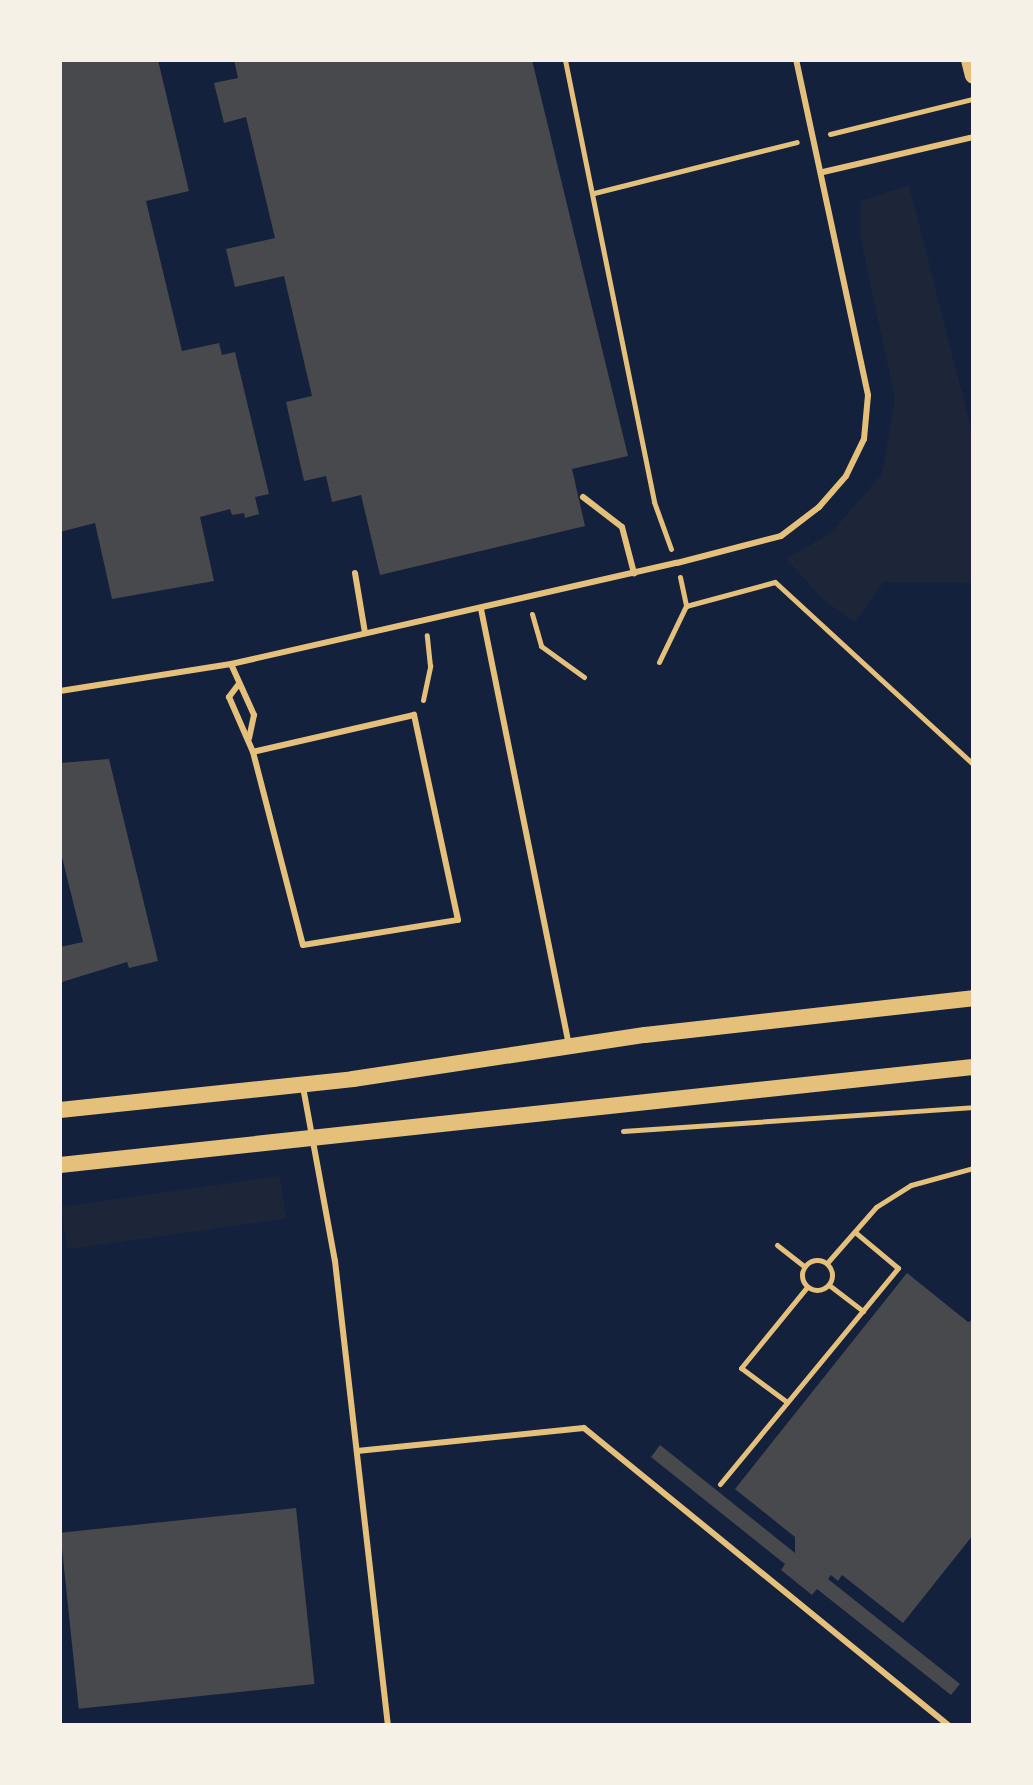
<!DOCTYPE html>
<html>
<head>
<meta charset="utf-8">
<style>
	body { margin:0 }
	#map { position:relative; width:1033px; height:1785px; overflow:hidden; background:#14213d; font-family:Overpass,sans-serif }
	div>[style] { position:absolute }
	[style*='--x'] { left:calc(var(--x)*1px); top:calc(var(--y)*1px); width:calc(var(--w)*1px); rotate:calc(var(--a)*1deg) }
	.green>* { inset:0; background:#1d2539; transform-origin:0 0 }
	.building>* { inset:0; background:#48494c; transform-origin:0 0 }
	.path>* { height:5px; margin:-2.5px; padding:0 2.5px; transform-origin:2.5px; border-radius:2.5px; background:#e5c07b }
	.path>.ring { margin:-2.5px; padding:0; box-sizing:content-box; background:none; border:5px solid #e5c07b; border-radius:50% }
	.service>* { height:6px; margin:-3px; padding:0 3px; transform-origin:3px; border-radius:3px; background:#e5c07b }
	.secondary>* { height:16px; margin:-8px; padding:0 8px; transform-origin:8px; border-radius:8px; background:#e5c07b }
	span { translate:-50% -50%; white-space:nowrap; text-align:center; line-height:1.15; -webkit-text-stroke:8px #f6f1e7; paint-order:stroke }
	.frame { position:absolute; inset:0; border:62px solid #f6f1e7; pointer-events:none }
</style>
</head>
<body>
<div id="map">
	<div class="green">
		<i style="clip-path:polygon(909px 185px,973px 437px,973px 583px,883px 582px,855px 622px,826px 602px,786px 559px,831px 533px,882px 474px,895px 399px,861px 240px,861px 201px)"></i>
		<i style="left:280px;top:1176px;width:43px;height:221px;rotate:82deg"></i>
	</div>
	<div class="building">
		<i style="clip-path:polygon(60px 60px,158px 60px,189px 191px,146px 201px,182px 351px,219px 343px,222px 355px,235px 352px,269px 494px,255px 497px,259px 514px,245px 518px,244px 513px,232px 515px,230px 509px,200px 517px,214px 581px,112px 599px,95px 523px,60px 532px)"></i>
		<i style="clip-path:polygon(234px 60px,532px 60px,628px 456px,572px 469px,585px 526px,380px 575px,361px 495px,332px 502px,326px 476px,304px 481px,286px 402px,312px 396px,284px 276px,235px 287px,226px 249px,275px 238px,246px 117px,224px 123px,214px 83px,238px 78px)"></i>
		<i style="clip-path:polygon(109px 759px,158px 961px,129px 968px,127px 962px,62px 982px,60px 947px,83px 942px,60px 849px,60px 763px)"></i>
		<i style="clip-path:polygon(907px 1273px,968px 1322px,973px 1320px,973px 1535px,903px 1623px,842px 1575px,838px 1581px,831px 1575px,828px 1579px,960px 1684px,951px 1695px,817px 1589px,812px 1595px,781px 1570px,785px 1564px,651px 1457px,660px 1445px,795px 1553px,795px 1537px,735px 1489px)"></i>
		<i style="left:296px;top:1508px;width:177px;height:237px;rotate:84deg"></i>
	</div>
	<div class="path">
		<i style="--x:565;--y:60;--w:451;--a:78.6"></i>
		<i style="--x:654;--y:502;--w:50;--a:70.1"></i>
		<i style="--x:830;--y:134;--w:146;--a:-13.8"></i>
		<i style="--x:594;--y:193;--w:209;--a:-14.1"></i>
		<i style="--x:680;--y:577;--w:30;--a:78"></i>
		<i style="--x:686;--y:606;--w:92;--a:-15.1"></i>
		<i style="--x:775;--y:582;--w:269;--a:42.6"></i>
		<i style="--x:532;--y:614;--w:33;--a:74"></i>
		<i style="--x:541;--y:646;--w:53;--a:35.8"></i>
		<i style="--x:659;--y:662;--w:62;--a:-64.3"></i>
		<i style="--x:423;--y:700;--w:35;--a:-78"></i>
		<i style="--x:430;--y:666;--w:31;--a:-96"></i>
		<i style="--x:623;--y:1131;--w:351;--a:-3.9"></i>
		<i style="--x:777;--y:1245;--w:34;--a:38"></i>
		<i class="ring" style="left:802px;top:1260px;width:25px;height:25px"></i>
		<i style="--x:827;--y:1263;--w:74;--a:-48.8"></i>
		<i style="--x:876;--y:1207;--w:41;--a:-32.2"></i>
		<i style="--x:911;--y:1185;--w:64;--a:-15.3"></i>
		<i style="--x:829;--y:1285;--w:43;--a:37.4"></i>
		<i style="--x:787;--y:1402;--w:57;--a:-143.5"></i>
		<i style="--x:741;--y:1368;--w:104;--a:-50.8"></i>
		<i style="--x:720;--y:1484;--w:280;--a:-50.5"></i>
		<i style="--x:898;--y:1268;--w:56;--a:-140.1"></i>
	</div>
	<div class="service">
		<i style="--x:823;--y:172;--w:154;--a:-13.1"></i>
		<i style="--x:583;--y:497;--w:49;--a:37.6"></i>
		<i style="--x:622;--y:527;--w:48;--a:75.4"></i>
		<i style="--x:355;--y:573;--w:61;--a:80.5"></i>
		<i style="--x:481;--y:609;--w:445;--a:78.6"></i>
		<i style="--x:231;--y:664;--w:56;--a:65.7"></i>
		<i style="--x:254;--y:715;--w:24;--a:102"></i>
		<i style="--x:238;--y:685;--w:15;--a:127"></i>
		<i style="--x:229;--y:697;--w:60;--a:66.4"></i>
		<i style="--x:253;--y:752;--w:199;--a:75.5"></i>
		<i style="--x:303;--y:945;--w:157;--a:-9.2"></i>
		<i style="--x:458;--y:920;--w:210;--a:-102.1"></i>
		<i style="--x:414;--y:715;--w:165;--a:167.1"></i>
		<i style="--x:60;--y:691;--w:173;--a:-9"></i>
		<i style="--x:231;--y:664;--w:457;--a:-12.8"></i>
		<i style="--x:677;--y:563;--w:107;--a:-14.6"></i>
		<i style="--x:781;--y:536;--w:48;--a:-37.3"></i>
		<i style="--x:819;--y:507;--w:41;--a:-48.9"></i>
		<i style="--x:846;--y:476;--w:41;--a:-64.1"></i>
		<i style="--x:864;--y:439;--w:44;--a:-84.8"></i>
		<i style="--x:868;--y:395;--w:343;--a:-102.1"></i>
		<i style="--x:303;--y:1087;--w:177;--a:79.6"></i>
		<i style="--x:335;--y:1261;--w:467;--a:83.5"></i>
		<i style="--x:357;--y:1451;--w:228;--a:-5.8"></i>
		<i style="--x:584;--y:1428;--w:470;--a:39.2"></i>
	</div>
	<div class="secondary">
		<i style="--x:969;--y:60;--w:16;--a:76"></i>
		<i style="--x:60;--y:1110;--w:295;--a:-6"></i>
		<i style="--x:353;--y:1079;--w:295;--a:-8.6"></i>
		<i style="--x:645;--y:1035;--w:330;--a:-6.4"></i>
		<i style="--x:60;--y:1165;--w:918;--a:-6.13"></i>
	</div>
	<div class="frame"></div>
</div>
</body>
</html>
